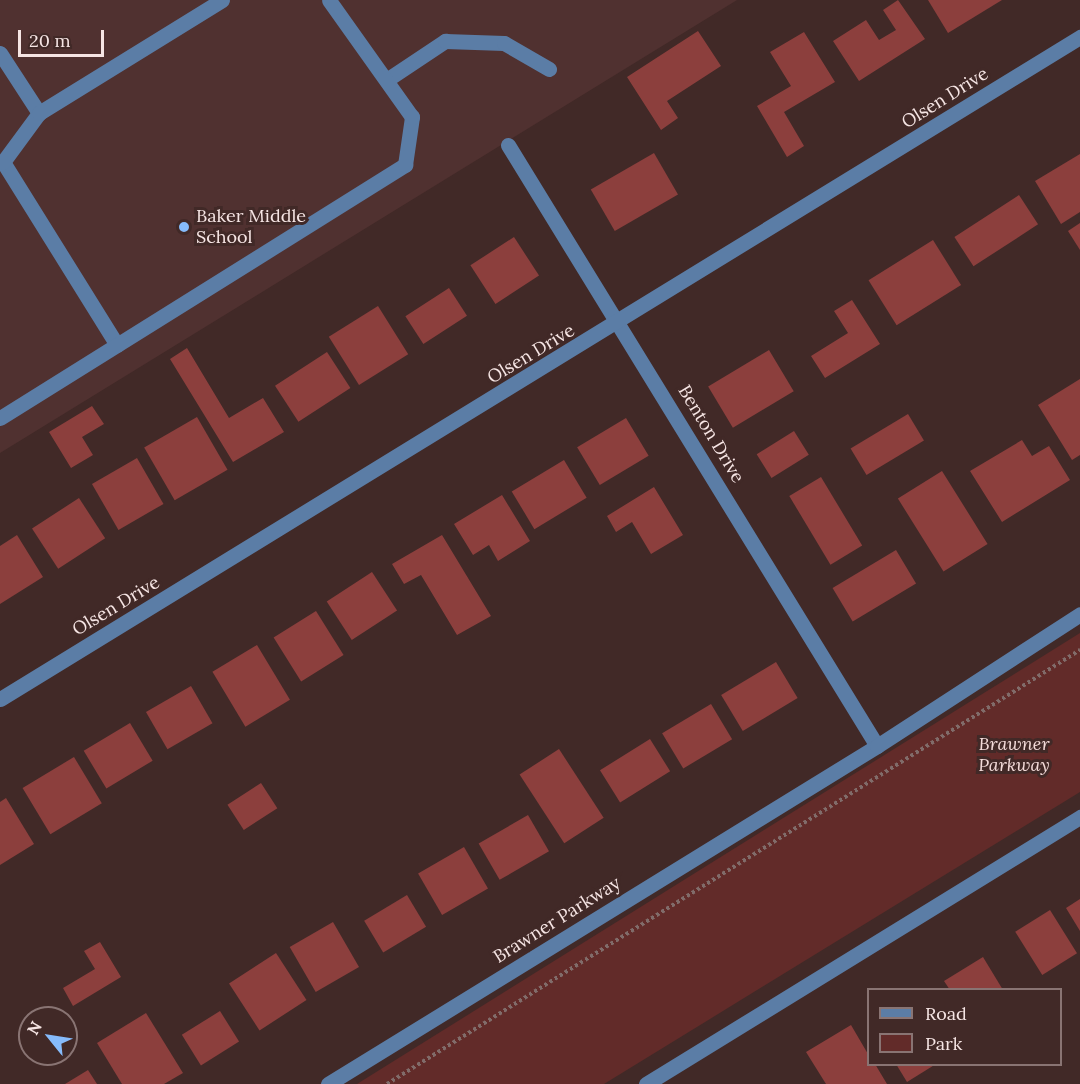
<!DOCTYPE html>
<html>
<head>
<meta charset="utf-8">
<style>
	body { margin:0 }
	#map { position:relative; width:1080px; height:1084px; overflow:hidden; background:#412927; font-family:Lora,serif }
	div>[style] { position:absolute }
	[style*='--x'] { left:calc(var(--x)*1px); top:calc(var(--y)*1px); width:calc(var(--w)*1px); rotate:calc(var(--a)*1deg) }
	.built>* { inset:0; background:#503130 }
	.green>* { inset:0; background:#622b29 }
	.building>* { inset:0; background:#8c3f3d; transform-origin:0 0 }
	.path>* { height:4px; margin-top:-2px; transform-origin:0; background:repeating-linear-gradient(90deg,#816c6a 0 3px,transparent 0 6px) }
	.minor>* { height:15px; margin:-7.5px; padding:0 7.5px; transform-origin:7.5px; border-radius:7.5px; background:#5b7da6 }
	.dots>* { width:16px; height:16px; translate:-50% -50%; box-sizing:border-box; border:3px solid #412927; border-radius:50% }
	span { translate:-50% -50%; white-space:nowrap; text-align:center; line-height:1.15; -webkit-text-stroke:6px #412927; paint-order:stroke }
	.street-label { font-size:18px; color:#f6e5e4 }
	.poi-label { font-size:18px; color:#f6e5e4 }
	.left { translate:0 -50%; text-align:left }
	.park-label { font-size:18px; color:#f3dbd9; font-style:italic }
	.legend { position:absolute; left:867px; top:988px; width:195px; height:78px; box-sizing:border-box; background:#412927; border:2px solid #897473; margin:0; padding:8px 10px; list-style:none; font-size:18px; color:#f6e5e4 }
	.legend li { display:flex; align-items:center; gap:12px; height:30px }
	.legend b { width:30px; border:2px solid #897473 }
	.north { position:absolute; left:18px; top:1006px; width:60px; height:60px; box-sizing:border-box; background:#412927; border:2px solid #897473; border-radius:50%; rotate:300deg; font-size:16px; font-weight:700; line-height:24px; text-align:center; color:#f6e5e4 }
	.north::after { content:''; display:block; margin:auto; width:21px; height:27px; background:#86bbfb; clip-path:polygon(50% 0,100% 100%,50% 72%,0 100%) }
	.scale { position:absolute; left:18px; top:30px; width:86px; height:27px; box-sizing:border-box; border:3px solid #f6e5e4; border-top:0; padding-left:8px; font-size:18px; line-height:21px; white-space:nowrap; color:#f6e5e4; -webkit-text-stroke:4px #412927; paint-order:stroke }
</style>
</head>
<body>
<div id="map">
	<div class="built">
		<i style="clip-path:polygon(0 0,737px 0,0 453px)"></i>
	</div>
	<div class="green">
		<i style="clip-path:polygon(1080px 633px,1080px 792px,604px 1084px,357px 1084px)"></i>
	</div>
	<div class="building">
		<i style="clip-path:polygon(898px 0,925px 39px,859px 81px,833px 41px,866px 20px,879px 40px,896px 30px,883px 10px)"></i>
		<i style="clip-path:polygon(928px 0,1002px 0,948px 33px)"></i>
		<i style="clip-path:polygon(698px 31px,721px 66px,667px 101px,678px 118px,661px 130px,627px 77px)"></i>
		<i style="clip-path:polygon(804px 32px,835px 82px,784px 112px,804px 146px,787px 157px,757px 106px,791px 86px,770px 52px)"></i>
		<i style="left:654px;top:153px;width:48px;height:73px;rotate:60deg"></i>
		<i style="clip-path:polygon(1080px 154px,1080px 212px,1061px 224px,1035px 181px)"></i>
		<i style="left:1019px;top:195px;width:35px;height:77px;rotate:57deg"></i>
		<i style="clip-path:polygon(1080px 223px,1080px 250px,1068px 231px)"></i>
		<i style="left:514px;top:237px;width:46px;height:52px;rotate:57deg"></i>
		<i style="left:933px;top:240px;width:53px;height:76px;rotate:58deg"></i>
		<i style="left:449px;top:288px;width:33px;height:52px;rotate:57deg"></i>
		<i style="clip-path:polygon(852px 300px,880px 344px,825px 378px,811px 356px,848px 333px,834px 311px)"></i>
		<i style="left:378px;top:306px;width:57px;height:58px;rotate:58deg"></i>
		<i style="clip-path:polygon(187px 348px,229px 418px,263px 398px,284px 432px,233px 462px,170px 359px)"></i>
		<i style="left:769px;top:350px;width:48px;height:71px;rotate:59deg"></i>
		<i style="left:327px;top:352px;width:43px;height:62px;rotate:57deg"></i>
		<i style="clip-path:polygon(1080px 379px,1080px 455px,1072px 460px,1038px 405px)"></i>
		<i style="clip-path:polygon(92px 406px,104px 424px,82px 437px,93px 455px,71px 468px,49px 432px)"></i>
		<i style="left:908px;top:414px;width:31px;height:67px;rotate:59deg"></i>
		<i style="left:197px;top:417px;width:61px;height:61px;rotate:60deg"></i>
		<i style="left:626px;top:418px;width:44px;height:57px;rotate:59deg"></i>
		<i style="left:794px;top:431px;width:28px;height:44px;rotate:58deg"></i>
		<i style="clip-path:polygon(1022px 440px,1032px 456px,1049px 446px,1070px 480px,1002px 522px,970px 471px)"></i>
		<i style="left:137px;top:458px;width:53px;height:52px;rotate:60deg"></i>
		<i style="left:564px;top:460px;width:44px;height:61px;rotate:59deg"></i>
		<i style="left:942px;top:471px;width:86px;height:52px;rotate:58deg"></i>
		<i style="left:821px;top:477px;width:80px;height:37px;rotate:59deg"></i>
		<i style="clip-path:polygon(654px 487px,683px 535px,651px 554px,632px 522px,616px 532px,607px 516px)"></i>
		<i style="clip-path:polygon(502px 495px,530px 541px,498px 561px,489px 545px,473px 555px,454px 524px)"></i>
		<i style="left:79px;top:498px;width:48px;height:56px;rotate:57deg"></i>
		<i style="clip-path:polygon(17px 535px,43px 577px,0 604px,0 546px)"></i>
		<i style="clip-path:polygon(442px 535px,491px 616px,457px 635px,421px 575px,404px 584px,392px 564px)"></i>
		<i style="left:896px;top:550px;width:39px;height:74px;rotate:59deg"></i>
		<i style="left:372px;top:572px;width:46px;height:54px;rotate:57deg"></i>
		<i style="left:316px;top:611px;width:52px;height:50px;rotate:58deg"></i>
		<i style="left:257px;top:645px;width:64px;height:52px;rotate:59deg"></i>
		<i style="left:776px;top:662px;width:42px;height:64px;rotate:59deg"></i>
		<i style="left:191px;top:686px;width:43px;height:52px;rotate:60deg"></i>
		<i style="left:711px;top:704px;width:41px;height:57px;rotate:59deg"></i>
		<i style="left:130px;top:723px;width:44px;height:54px;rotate:59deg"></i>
		<i style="left:650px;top:739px;width:38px;height:59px;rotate:58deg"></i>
		<i style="left:559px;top:749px;width:82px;height:47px;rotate:57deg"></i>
		<i style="left:74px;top:757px;width:54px;height:60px;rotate:59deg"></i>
		<i style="left:261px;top:783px;width:30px;height:40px;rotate:57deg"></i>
		<i style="clip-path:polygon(6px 798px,34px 844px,0 865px,0 802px)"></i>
		<i style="left:528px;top:815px;width:42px;height:57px;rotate:60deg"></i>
		<i style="left:464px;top:847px;width:48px;height:53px;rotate:60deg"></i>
		<i style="left:407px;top:895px;width:37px;height:50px;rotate:59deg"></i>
		<i style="clip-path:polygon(1080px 899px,1080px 931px,1066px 908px)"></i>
		<i style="left:1050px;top:910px;width:51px;height:41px;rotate:58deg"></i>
		<i style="left:333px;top:922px;width:52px;height:50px;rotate:60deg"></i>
		<i style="clip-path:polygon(100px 942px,121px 977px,73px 1006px,63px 988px,95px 969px,84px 951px)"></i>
		<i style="left:276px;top:953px;width:56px;height:56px;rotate:57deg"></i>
		<i style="clip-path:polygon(983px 957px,1003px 990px,950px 990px,944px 981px)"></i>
		<i style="left:220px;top:1011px;width:36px;height:45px;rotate:58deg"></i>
		<i style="clip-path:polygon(146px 1013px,183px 1073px,164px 1084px,122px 1084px,97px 1043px)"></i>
		<i style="clip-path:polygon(851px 1025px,868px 1054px,868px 1064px,875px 1064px,887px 1084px,826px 1084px,806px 1052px)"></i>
		<i style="clip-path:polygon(896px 1064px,936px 1064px,907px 1082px)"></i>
		<i style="clip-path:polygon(88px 1070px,97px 1084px,65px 1084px)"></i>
	</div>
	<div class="path">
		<i style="--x:387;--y:1084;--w:818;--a:-32.06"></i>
	</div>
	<div class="minor">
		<i style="--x:0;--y:53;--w:72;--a:57"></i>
		<i style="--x:388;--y:79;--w:69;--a:-33.7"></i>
		<i style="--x:445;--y:41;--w:59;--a:1.9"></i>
		<i style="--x:504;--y:43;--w:52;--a:30"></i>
		<i style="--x:508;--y:145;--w:705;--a:58.45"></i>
		<i style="--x:117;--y:345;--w:216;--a:-121.9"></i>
		<i style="--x:3;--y:162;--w:61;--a:-53.7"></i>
		<i style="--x:39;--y:113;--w:215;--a:-31.7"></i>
		<i style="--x:0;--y:418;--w:478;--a:-32"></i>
		<i style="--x:405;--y:165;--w:49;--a:-81.7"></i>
		<i style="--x:412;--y:117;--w:143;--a:-125.4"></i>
		<i style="--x:0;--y:699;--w:1267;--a:-31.51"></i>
		<i style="--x:328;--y:1084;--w:645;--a:-31.62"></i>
		<i style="--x:877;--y:746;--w:242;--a:-33"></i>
		<i style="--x:646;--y:1084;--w:510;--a:-31.6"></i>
	</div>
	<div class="dots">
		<i style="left:184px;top:227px;background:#86bbfb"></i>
	</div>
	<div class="street-label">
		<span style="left:945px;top:98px;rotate:-32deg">Olsen Drive</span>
		<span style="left:531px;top:354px;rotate:-31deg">Olsen Drive</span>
		<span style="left:711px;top:434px;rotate:59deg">Benton Drive</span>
		<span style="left:116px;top:606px;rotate:-31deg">Olsen Drive</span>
		<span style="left:557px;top:920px;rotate:-32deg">Brawner Parkway</span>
	</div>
	<div class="poi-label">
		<span class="left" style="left:196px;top:227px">Baker Middle<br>School</span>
	</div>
	<div class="park-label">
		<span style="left:1014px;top:755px">Brawner<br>Parkway</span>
	</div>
	<ul class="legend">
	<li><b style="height:8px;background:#5b7da6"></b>Road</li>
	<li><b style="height:16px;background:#622b29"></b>Park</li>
	</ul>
	<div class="north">N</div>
	<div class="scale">20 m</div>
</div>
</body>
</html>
